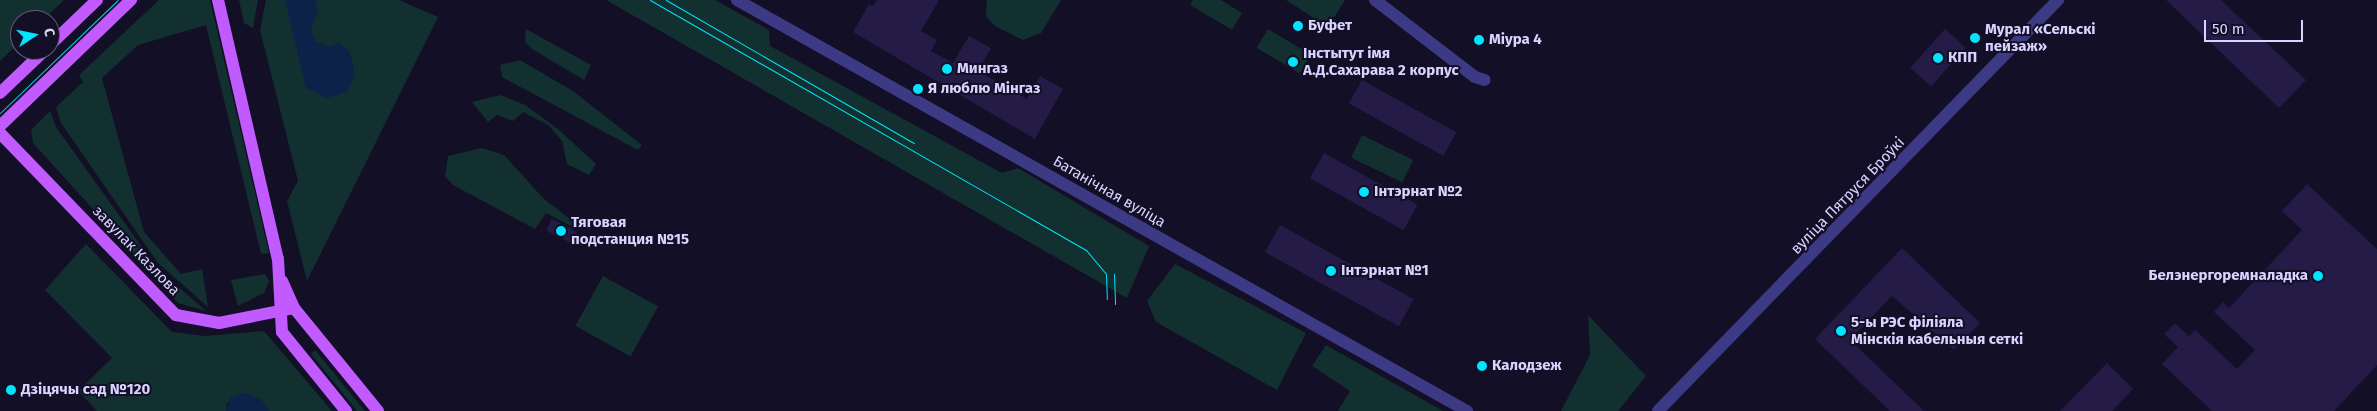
<!DOCTYPE html>
<html>
<head>
<meta charset="utf-8">
<style>
	body { margin:0 }
	#map { position:relative; width:2377px; height:411px; overflow:hidden; background:#130f26; font-family:"Fira Sans",sans-serif }
	div>[style] { position:absolute }
	[style*='--x'] { left:calc(var(--x)*1px); top:calc(var(--y)*1px); width:calc(var(--w)*1px); rotate:calc(var(--a)*1deg) }
	.green>* { inset:0; background:#12302f; transform-origin:0 0 }
	.water>* { inset:0; background:#0c2248 }
	.building>* { inset:0; background:#241b47; transform-origin:0 0 }
	.minor>* { height:12px; margin:-6px; padding:0 6px; transform-origin:6px; border-radius:6px; background:#3d3a85 }
	.major>* { height:12px; margin:-6px; padding:0 6px; transform-origin:6px; border-radius:6px; background:#c25bff }
	.tram>* { height:1px; margin:-0.5px; padding:0 0.5px; transform-origin:0.5px; border-radius:0.5px; background:#00e5ff }
	.dots>* { width:14px; height:14px; translate:-50% -50%; box-sizing:border-box; border:2px solid #130f26; border-radius:50% }
	span { translate:-50% -50%; white-space:nowrap; text-align:center; line-height:1.15; -webkit-text-stroke:4px #130f26; paint-order:stroke }
	.poi-label { font-size:15px; color:#d9d4ff; font-weight:700 }
	.left { translate:0 -50%; text-align:left }
	.right { translate:-100% -50%; text-align:right }
	.street-label { font-size:15px; color:#d9d4ff }
	.north { position:absolute; left:10px; top:10px; width:50px; height:50px; box-sizing:border-box; background:#130f26; border:1px solid #625e7d; border-radius:50%; rotate:79deg; font-size:14px; font-weight:700; line-height:20px; text-align:center; color:#d9d4ff }
	.north::after { content:''; display:block; margin:auto; width:18px; height:22px; background:#00e5ff; clip-path:polygon(50% 0,100% 100%,50% 72%,0 100%) }
	.scale { position:absolute; left:2204px; top:20px; width:99px; height:22px; box-sizing:border-box; border:2px solid #d9d4ff; border-top:0; padding-left:6px; font-size:15px; line-height:18px; white-space:nowrap; color:#d9d4ff; -webkit-text-stroke:4px #130f26; paint-order:stroke }
</style>
</head>
<body>
<div id="map">
	<div class="green">
		<i style="clip-path:polygon(0 0,64px 0,43px 20px,20px 20px,20px 42px,0 61px)"></i>
		<i style="clip-path:polygon(159px 0,210px 0,269px 253px,261px 254px,206px 25px,138px 45px,102px 78px,144px 232px,181px 274px,202px 269px,208px 307px,158px 263px,61px 123px,56px 107px,83px 82px,79px 75px)"></i>
		<i style="clip-path:polygon(239px 0,258px 0,253px 28px,244px 23px)"></i>
		<i style="clip-path:polygon(266px 0,399px 0,438px 17px,307px 281px,287px 201px,298px 181px,260px 30px)"></i>
		<i style="clip-path:polygon(606px 0,715px 0,769px 30px,770px 46px,1002px 173px,1018px 168px,1149px 246px,1127px 298px)"></i>
		<i style="clip-path:polygon(987px 0,1061px 0,1041px 33px,1023px 40px,995px 26px,986px 16px)"></i>
		<i style="clip-path:polygon(1193px 0,1221px 0,1242px 13px,1232px 30px,1190px 5px)"></i>
		<i style="clip-path:polygon(1286px 0,1345px 0,1328px 27px)"></i>
		<i style="clip-path:polygon(526px 29px,591px 65px,584px 80px,532px 49px,525px 42px)"></i>
		<i style="left:1268px;top:29px;width:50px;height:22px;rotate:31deg"></i>
		<i style="clip-path:polygon(520px 60px,573px 91px,642px 145px,638px 150px,502px 77px,500px 65px)"></i>
		<i style="clip-path:polygon(500px 95px,525px 105px,558px 129px,596px 164px,589px 175px,567px 164px,562px 141px,548px 125px,523px 112px,513px 121px,497px 115px,488px 122px,472px 102px)"></i>
		<i style="clip-path:polygon(50px 111px,56px 127px,156px 267px,206px 311px,178px 303px,33px 143px,31px 130px)"></i>
		<i style="left:1362px;top:135px;width:57px;height:25px;rotate:26deg"></i>
		<i style="clip-path:polygon(482px 148px,504px 155px,544px 199px,575px 223px,573px 227px,546px 213px,535px 229px,453px 185px,445px 176px,448px 156px)"></i>
		<i style="clip-path:polygon(86px 244px,172px 332px,205px 336px,264px 331px,332px 411px,269px 411px,244px 393px,227px 403px,226px 411px,97px 411px,78px 391px,112px 358px,45px 290px)"></i>
		<i style="clip-path:polygon(1175px 264px,1306px 333px,1277px 390px,1156px 322px,1147px 301px)"></i>
		<i style="clip-path:polygon(265px 274px,269px 281px,264px 293px,238px 306px,231px 280px)"></i>
		<i style="left:603px;top:276px;width:63px;height:57px;rotate:29deg"></i>
		<i style="clip-path:polygon(1588px 315px,1646px 376px,1618px 411px,1561px 411px,1590px 355px)"></i>
		<i style="clip-path:polygon(1326px 345px,1443px 411px,1338px 411px,1350px 391px,1312px 366px)"></i>
		<i style="clip-path:polygon(315px 350px,365px 411px,357px 411px,311px 354px)"></i>
	</div>
	<div class="water">
		<i style="clip-path:polygon(285px 0,315px 0,318px 10px,311px 29px,315px 41px,329px 47px,339px 42px,350px 52px,355px 76px,347px 92px,327px 98px,306px 88px)"></i>
		<i style="clip-path:polygon(244px 393px,260px 398px,269px 411px,226px 411px,231px 397px)"></i>
	</div>
	<div class="building">
		<i style="clip-path:polygon(877px 0,939px 0,921px 31px,937px 40px,931px 51px,953px 63px,969px 36px,991px 48px,978px 71px,1027px 99px,1040px 76px,1063px 89px,1035px 139px,853px 32px,869px 4px,873px 6px)"></i>
		<i style="clip-path:polygon(2166px 0,2221px 0,2306px 80px,2279px 108px)"></i>
		<i style="left:1945px;top:29px;width:28px;height:52px;rotate:42deg"></i>
		<i style="left:1362px;top:80px;width:108px;height:27px;rotate:29deg"></i>
		<i style="left:1324px;top:153px;width:107px;height:29px;rotate:29deg"></i>
		<i style="clip-path:polygon(2307px 184px,2377px 249px,2377px 365px,2334px 411px,2212px 411px,2162px 364px,2178px 347px,2164px 334px,2175px 323px,2189px 336px,2195px 330px,2237px 369px,2255px 350px,2214px 312px,2223px 302px,2229px 308px,2302px 230px,2282px 211px)"></i>
		<i style="left:552px;top:219px;width:28px;height:13px;rotate:27deg"></i>
		<i style="left:1280px;top:225px;width:153px;height:31px;rotate:29deg"></i>
		<i style="clip-path:polygon(1902px 248px,1980px 323px,1954px 350px,1892px 296px,1850px 340px,1924px 411px,1890px 411px,1815px 339px)"></i>
		<i style="clip-path:polygon(2107px 363px,2133px 389px,2112px 411px,2060px 411px)"></i>
	</div>
	<div class="minor">
		<i style="--x:737;--y:0;--w:838;--a:29.38"></i>
		<i style="--x:1375;--y:0;--w:126;--a:37.6"></i>
		<i style="--x:1475;--y:77;--w:10;--a:17"></i>
		<i style="--x:1658;--y:411;--w:574;--a:-45.78"></i>
	</div>
	<div class="major">
		<i style="--x:218;--y:0;--w:266;--a:77"></i>
		<i style="--x:278;--y:259;--w:73;--a:86.9"></i>
		<i style="--x:282;--y:332;--w:102;--a:51"></i>
		<i style="--x:50;--y:45;--w:65;--a:-43.8"></i>
		<i style="--x:0;--y:93;--w:62;--a:-43.7"></i>
		<i style="--x:0;--y:126;--w:182;--a:-43.9"></i>
		<i style="--x:0;--y:133;--w:253;--a:46"></i>
		<i style="--x:176;--y:315;--w:44;--a:10.5"></i>
		<i style="--x:219;--y:323;--w:76;--a:-11.3"></i>
		<i style="--x:282;--y:281;--w:30;--a:66"></i>
		<i style="--x:294;--y:308;--w:133;--a:50.8"></i>
	</div>
	<div class="tram">
		<i style="--x:650;--y:0;--w:503;--a:29.83"></i>
		<i style="--x:1086;--y:250;--w:31;--a:50"></i>
		<i style="--x:1106;--y:274;--w:25;--a:88"></i>
		<i style="--x:666;--y:0;--w:286;--a:30"></i>
		<i style="--x:0;--y:113;--w:163;--a:-43.8"></i>
		<i style="--x:1114;--y:274;--w:30;--a:88"></i>
	</div>
	<div class="dots">
		<i style="left:1298px;top:26px;background:#00e5ff"></i>
		<i style="left:1975px;top:38px;background:#00e5ff"></i>
		<i style="left:1479px;top:40px;background:#00e5ff"></i>
		<i style="left:1938px;top:58px;background:#00e5ff"></i>
		<i style="left:1293px;top:62px;background:#00e5ff"></i>
		<i style="left:947px;top:69px;background:#00e5ff"></i>
		<i style="left:918px;top:89px;background:#00e5ff"></i>
		<i style="left:1364px;top:192px;background:#00e5ff"></i>
		<i style="left:561px;top:231px;background:#00e5ff"></i>
		<i style="left:1331px;top:271px;background:#00e5ff"></i>
		<i style="left:2318px;top:276px;background:#00e5ff"></i>
		<i style="left:1841px;top:331px;background:#00e5ff"></i>
		<i style="left:1482px;top:366px;background:#00e5ff"></i>
		<i style="left:11px;top:390px;background:#00e5ff"></i>
	</div>
	<div class="poi-label">
		<span class="left" style="left:1308px;top:26px">Буфет</span>
		<span class="left" style="left:1985px;top:38px">Мурал «Сельскі<br>пейзаж»</span>
		<span class="left" style="left:1489px;top:40px">Міура 4</span>
		<span class="left" style="left:1303px;top:62px">Інстытут імя<br>А.Д.Сахарава 2 корпус</span>
		<span class="left" style="left:1948px;top:58px">КПП</span>
		<span class="left" style="left:957px;top:69px">Мингаз</span>
		<span class="left" style="left:928px;top:89px">Я люблю Мінгаз</span>
		<span class="left" style="left:1374px;top:192px">Інтэрнат №2</span>
		<span class="left" style="left:571px;top:231px">Тяговая<br>подстанция №15</span>
		<span class="left" style="left:1341px;top:271px">Інтэрнат №1</span>
		<span class="right" style="left:2308px;top:276px">Белэнергоремналадка</span>
		<span class="left" style="left:1851px;top:331px">5-ы РЭС філіяла<br>Мінскія кабельныя сеткі</span>
		<span class="left" style="left:1492px;top:366px">Калодзеж</span>
		<span class="left" style="left:21px;top:390px">Дзіцячы сад №120</span>
	</div>
	<div class="street-label">
		<span style="left:1109px;top:192px;rotate:30deg">Батанічная вуліца</span>
		<span style="left:1848px;top:196px;rotate:-46deg">вуліца Пятруся Броўкі</span>
		<span style="left:136px;top:251px;rotate:46deg">завулак Казлова</span>
	</div>
	<div class="north">С</div>
	<div class="scale">50 m</div>
</div>
</body>
</html>
